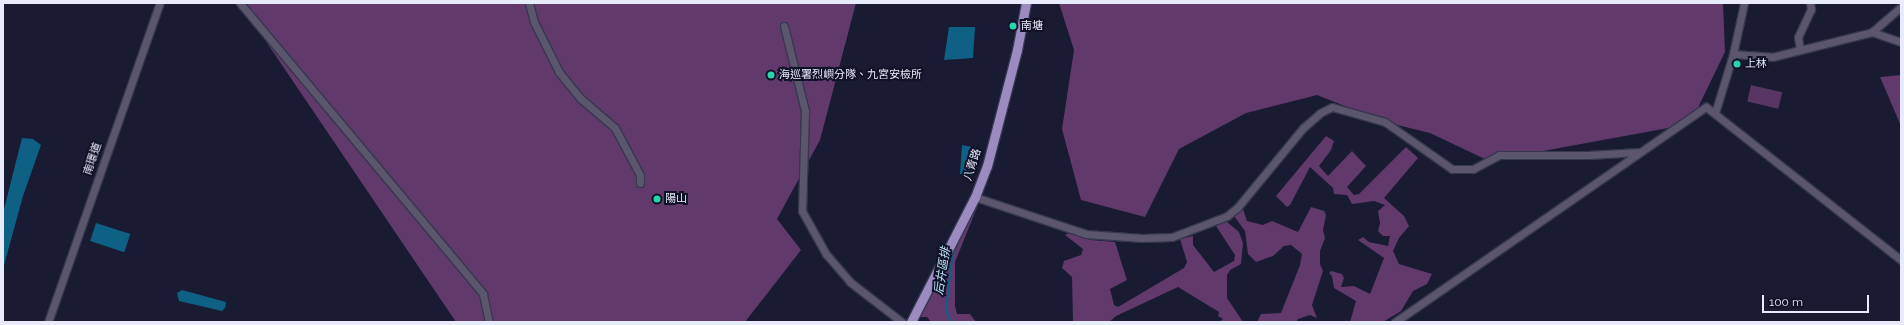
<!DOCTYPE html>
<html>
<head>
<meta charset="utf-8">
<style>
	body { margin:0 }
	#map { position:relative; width:1904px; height:325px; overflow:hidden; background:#181b32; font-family:Raleway,"Noto Sans TC",sans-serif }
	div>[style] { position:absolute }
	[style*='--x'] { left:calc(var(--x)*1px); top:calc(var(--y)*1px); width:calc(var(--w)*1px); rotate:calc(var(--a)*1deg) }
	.green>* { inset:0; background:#583562; transform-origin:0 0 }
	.forest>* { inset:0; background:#61396b }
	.water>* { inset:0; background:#0f6085; transform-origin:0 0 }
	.stream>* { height:2px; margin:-1px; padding:0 1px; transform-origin:1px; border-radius:1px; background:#0f6085 }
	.roads { filter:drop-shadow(1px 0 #35384e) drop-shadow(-1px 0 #35384e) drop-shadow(0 1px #35384e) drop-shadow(0 -1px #35384e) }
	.minor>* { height:7px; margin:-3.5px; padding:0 3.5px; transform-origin:3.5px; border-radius:3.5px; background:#5c556e }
	.major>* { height:9px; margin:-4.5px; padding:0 4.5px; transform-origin:4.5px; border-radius:4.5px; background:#9b8bc0 }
	.dots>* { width:11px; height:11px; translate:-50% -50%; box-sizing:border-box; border:2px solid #101228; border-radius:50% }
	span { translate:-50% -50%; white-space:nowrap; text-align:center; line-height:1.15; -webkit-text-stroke:4px #101228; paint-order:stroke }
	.poi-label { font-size:11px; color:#e8ebfb }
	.left { translate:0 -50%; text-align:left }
	.street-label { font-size:11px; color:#e8ebfb }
	.water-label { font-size:12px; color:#bee2f8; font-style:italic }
	.frame { position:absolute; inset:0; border:4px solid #e8ebfb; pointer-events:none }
	.scale { position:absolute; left:1762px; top:295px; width:107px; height:18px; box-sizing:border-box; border:2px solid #e8ebfb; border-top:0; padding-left:5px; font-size:12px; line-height:14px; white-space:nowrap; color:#e8ebfb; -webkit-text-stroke:3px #101228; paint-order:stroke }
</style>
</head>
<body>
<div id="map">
	<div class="green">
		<i style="left:1751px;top:85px;width:32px;height:17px;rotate:13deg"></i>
	</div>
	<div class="forest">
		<i style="clip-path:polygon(240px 3px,856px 3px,820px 140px,777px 219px,801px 250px,745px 322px,456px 322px)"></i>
		<i style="clip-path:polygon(1059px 3px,1723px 3px,1725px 52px,1690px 124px,1489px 161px,1430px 133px,1385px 122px,1317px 95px,1246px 113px,1179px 149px,1145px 217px,1081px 200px,1062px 129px,1074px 50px)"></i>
		<i style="clip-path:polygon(1901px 75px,1901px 126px,1880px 77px)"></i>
		<i style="clip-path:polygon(1326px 136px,1334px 141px,1331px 150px,1319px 166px,1328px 176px,1352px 151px,1366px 166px,1347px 187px,1354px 195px,1359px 194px,1406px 147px,1418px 158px,1384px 198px,1404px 216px,1409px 226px,1399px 238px,1393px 251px,1399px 264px,1432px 274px,1427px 284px,1413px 291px,1401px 311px,1383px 322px,1350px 322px,1356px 301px,1334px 288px,1332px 276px,1329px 273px,1331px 271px,1342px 274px,1344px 278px,1341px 287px,1354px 286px,1370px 294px,1384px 258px,1358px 240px,1363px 237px,1369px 242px,1388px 246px,1390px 236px,1383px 236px,1378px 231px,1380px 223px,1378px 211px,1385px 205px,1374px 201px,1352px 204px,1347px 195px,1334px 194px,1333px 188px,1310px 167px,1290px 205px,1287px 207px,1276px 196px)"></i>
		<i style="clip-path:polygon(975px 205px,978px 205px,955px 262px,955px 306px,957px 314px,970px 314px,976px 322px,931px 322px,927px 317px,920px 317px)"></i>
		<i style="clip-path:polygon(1311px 207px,1324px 211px,1326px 215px,1323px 230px,1325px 238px,1320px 251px,1320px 264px,1323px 271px,1312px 305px,1317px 318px,1310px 315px,1298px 319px,1296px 322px,1257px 322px,1261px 314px,1281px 313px,1300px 265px,1302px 254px,1291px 245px,1284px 246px,1273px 256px,1256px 262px,1248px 254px,1245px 231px,1234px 216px,1243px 209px,1247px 221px,1263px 225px,1272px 221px,1298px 232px)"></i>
		<i style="clip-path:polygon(1226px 221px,1239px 232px,1243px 243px,1241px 264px,1230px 270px,1227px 275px,1227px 298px,1243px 322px,1219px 322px,1223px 319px,1218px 316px,1219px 312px,1178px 287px,1116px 316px,1109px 322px,1073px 322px,1072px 277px,1062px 268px,1064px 261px,1081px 255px,1083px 249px,1065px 235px,1070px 232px,1091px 240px,1115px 242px,1127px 280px,1110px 289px,1114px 305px,1118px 307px,1184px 268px,1187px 262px,1180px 239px,1193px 236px,1193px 245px,1214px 272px,1234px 261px,1235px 255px,1216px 226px)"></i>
	</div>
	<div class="water">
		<i style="clip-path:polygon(949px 27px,975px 27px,973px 58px,944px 60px)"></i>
		<i style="clip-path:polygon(22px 138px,33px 139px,41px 145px,23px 196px,3px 269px,3px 213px)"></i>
		<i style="clip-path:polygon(962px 145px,977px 148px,971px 176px,960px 174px)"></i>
		<i style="left:96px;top:223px;width:36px;height:19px;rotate:18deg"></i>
		<i style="clip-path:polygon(182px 290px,226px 302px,225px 308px,222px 311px,179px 301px,177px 293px)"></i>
	</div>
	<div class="stream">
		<i style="--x:951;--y:322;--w:13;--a:-113"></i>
		<i style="--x:946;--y:310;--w:52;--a:-83.4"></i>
		<i style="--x:952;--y:258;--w:17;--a:-73"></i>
	</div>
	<div class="roads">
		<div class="minor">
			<i style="--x:240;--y:3;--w:379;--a:50.1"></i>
			<i style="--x:483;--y:294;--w:29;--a:78"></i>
			<i style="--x:529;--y:3;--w:20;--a:75"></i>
			<i style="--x:534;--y:22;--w:56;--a:63.4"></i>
			<i style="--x:559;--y:72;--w:33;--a:51"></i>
			<i style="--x:580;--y:98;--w:46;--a:40.6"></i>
			<i style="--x:615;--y:128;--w:53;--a:62"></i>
			<i style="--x:640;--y:175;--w:8;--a:90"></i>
			<i style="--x:784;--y:26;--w:88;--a:76.1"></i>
			<i style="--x:805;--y:111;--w:100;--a:91.7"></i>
			<i style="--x:802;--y:211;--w:49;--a:60.8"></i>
			<i style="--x:826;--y:254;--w:37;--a:49"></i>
			<i style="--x:850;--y:282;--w:66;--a:37.6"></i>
			<i style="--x:1872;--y:32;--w:38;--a:-41"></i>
			<i style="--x:1800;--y:50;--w:13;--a:-99"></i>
			<i style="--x:1798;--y:37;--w:31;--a:-65"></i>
			<i style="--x:1811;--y:9;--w:6;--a:-99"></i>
			<i style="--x:1733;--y:54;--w:39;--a:4"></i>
			<i style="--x:1772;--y:57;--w:103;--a:-14"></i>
			<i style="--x:1872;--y:32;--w:31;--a:19"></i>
			<i style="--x:1715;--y:113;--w:62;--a:-73"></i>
			<i style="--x:1733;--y:54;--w:52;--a:-77.8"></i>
			<i style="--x:975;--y:197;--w:117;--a:18.4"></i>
			<i style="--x:1086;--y:234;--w:56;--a:4.1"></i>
			<i style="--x:1142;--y:238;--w:30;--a:-2"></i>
			<i style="--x:1172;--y:237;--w:59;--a:-20.9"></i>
			<i style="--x:1227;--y:216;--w:13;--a:-39"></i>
			<i style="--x:1237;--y:208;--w:104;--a:-50.5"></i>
			<i style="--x:1303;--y:128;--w:23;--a:-41"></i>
			<i style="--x:1320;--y:113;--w:13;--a:-27"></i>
			<i style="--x:1332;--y:107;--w:55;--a:15.8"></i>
			<i style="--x:1385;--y:122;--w:82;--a:35"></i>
			<i style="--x:1452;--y:169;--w:21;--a:0"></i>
			<i style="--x:1473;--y:169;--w:30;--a:-28"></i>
			<i style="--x:1499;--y:155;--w:89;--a:0"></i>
			<i style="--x:1588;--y:155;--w:51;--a:-3.4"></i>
			<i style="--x:48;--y:322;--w:338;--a:-70.7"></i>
			<i style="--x:1395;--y:322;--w:378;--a:-34.7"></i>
			<i style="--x:1706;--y:107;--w:248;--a:38.1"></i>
		</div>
		<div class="major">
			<i style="--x:911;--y:322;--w:140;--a:-62.9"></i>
			<i style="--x:975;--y:197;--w:33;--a:-69"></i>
			<i style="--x:987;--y:166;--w:120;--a:-75.5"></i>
			<i style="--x:1017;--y:50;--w:48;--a:-79.2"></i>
		</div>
	</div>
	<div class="dots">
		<i style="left:1013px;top:26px;background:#28d5ad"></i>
		<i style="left:1737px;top:64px;background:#28d5ad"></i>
		<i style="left:771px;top:75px;background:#28d5ad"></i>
		<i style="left:657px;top:199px;background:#28d5ad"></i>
	</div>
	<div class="poi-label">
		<span class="left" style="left:1021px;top:26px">南塘</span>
		<span class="left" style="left:1745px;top:64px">上林</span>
		<span class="left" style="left:779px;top:75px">海巡署烈嶼分隊、九宮安檢所</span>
		<span class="left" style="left:665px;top:199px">陽山</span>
	</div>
	<div class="street-label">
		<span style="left:93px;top:159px;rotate:-71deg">南環道</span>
		<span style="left:973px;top:165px;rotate:-72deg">八青路</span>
	</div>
	<div class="water-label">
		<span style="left:943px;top:271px;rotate:-81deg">后井區排</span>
	</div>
	<div class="frame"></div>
	<div class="scale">100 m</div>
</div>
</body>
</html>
